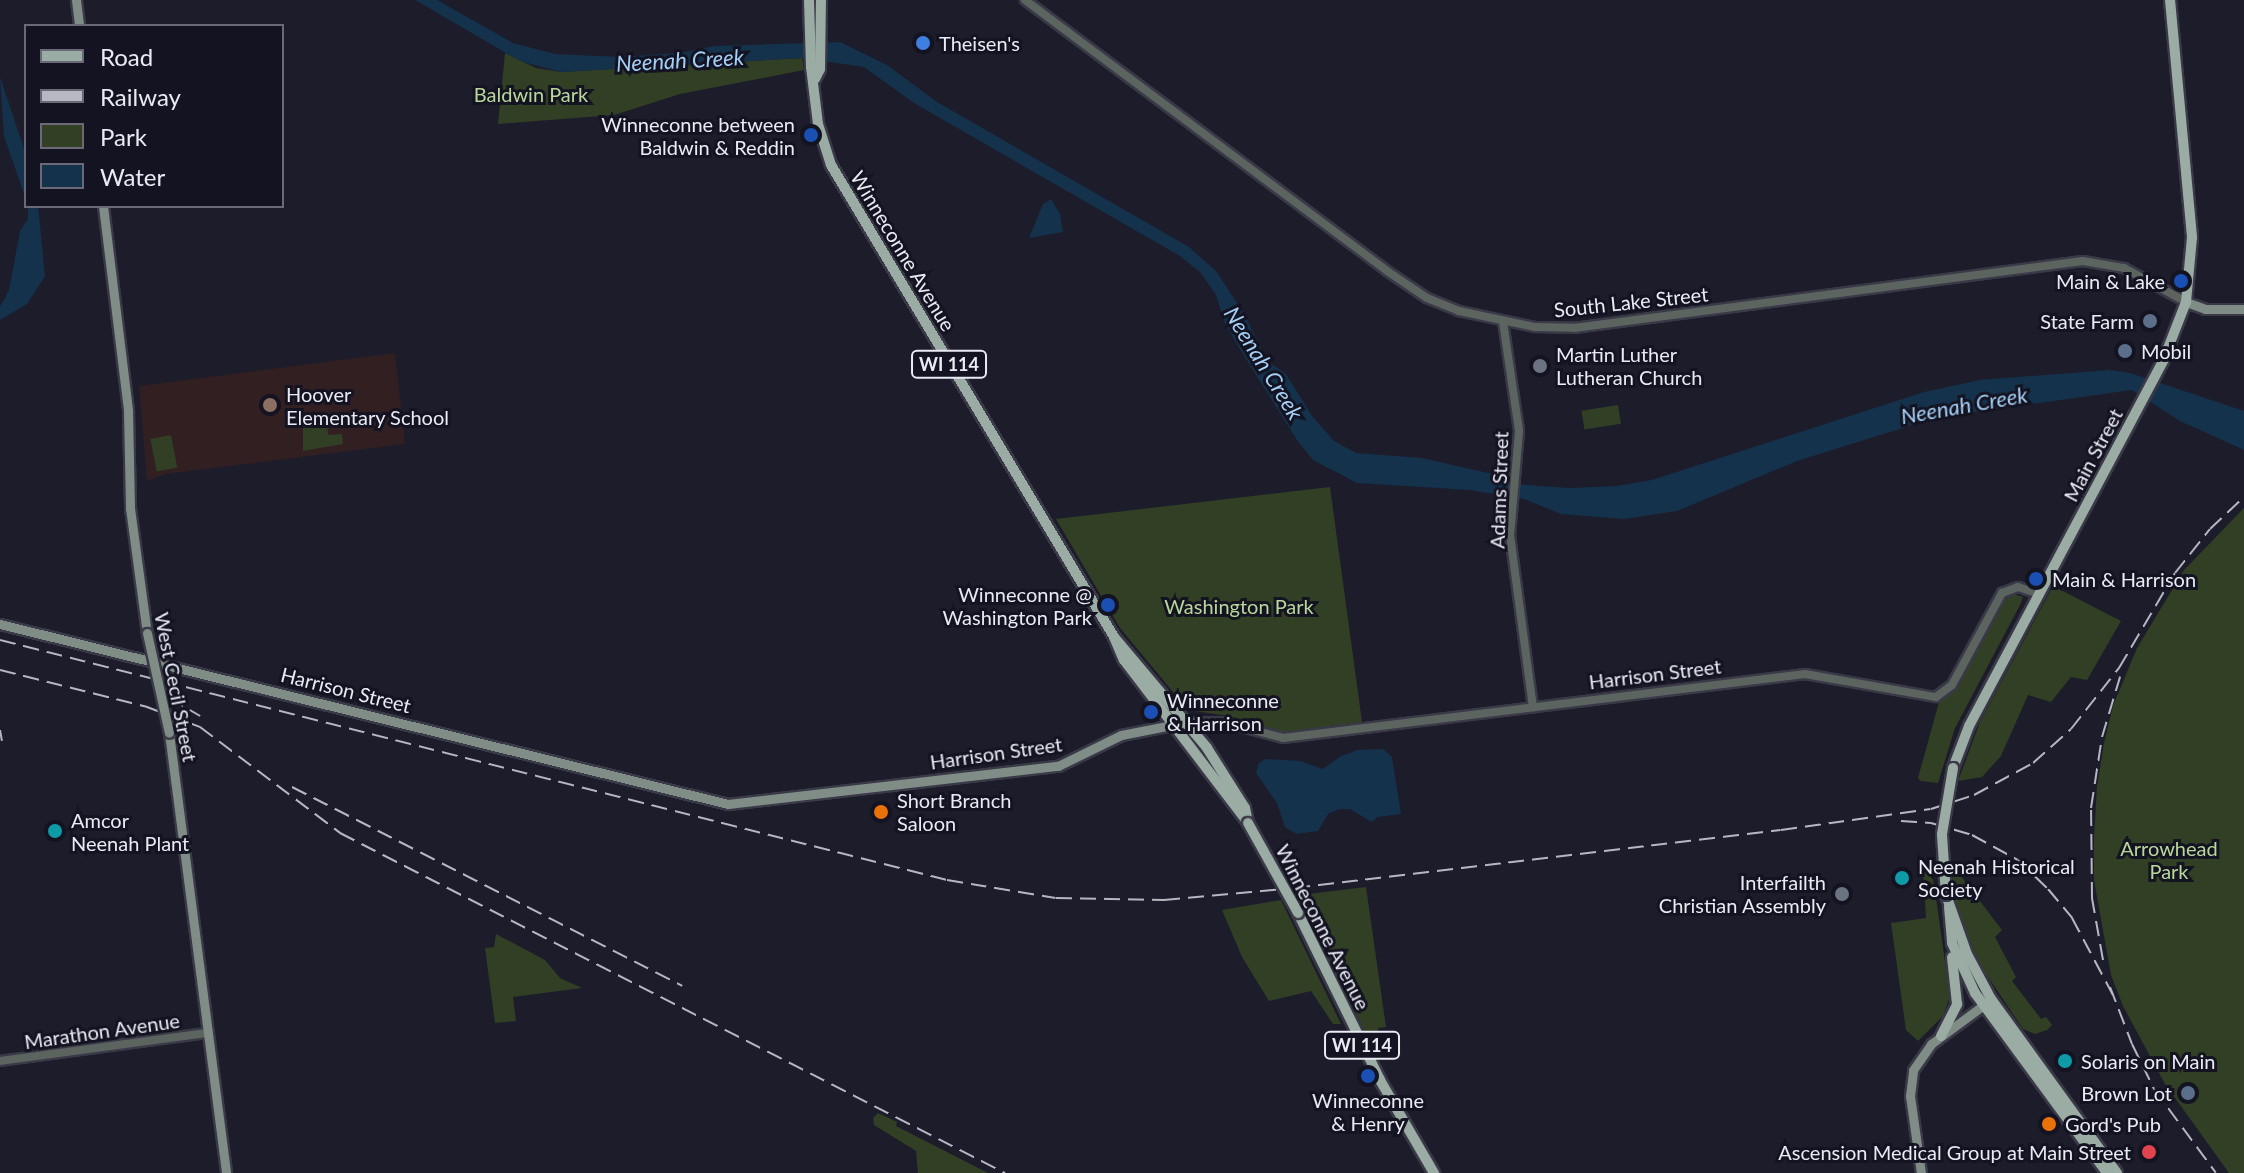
<!DOCTYPE html>
<html>
<head>
<meta charset="utf-8">
<style>
	body { margin:0 }
	#map { position:relative; width:2244px; height:1173px; overflow:hidden; background:#1d1c2b; font-family:Lato,sans-serif }
	div>[style] { position:absolute }
	[style*='--x'] { left:calc(var(--x)*1px); top:calc(var(--y)*1px); width:calc(var(--w)*1px); rotate:calc(var(--a)*1deg) }
	.education>* { inset:0; background:#321f21 }
	.green>* { inset:0; background:#313f24; transform-origin:0 0 }
	.water>* { inset:0; background:#14324c }
	.roads { filter:drop-shadow(2px 0 #3a3947) drop-shadow(-2px 0 #3a3947) drop-shadow(0 2px #3a3947) drop-shadow(0 -2px #3a3947) }
	.tertiary>* { height:8px; margin:-4px; padding:0 4px; transform-origin:4px; border-radius:4px; background:#5c6460 }
	.secondary>* { height:9px; margin:-4.5px; padding:0 4.5px; transform-origin:4.5px; border-radius:4.5px; background:#7f8d86 }
	.primary>* { height:10px; margin:-5px; padding:0 5px; transform-origin:5px; border-radius:5px; background:#9aaca3 }
	.rail>* { height:2px; margin-top:-1px; transform-origin:0; background:repeating-linear-gradient(90deg,#b7b7c3 0 16px,transparent 0 24px) }
	.bridges { filter:drop-shadow(2px 0 #3a3947) drop-shadow(-2px 0 #3a3947) drop-shadow(0 2px #3a3947) drop-shadow(0 -2px #3a3947) }
	.secondary-bridge>* { height:9px; margin:-4.5px; padding:0 4.5px; transform-origin:4.5px; border-radius:4.5px; background:#7f8d86 }
	.primary-bridge>* { height:10px; margin:-5px; padding:0 5px; transform-origin:5px; border-radius:5px; background:#9aaca3 }
	.dots>* { width:22px; height:22px; translate:-50% -50%; box-sizing:border-box; border:4px solid #141321; border-radius:50% }
	span { translate:-50% -50%; white-space:nowrap; text-align:center; line-height:1.15; -webkit-text-stroke:6px #141321; paint-order:stroke }
	.shield-label span { padding:2px 6px; background:#141321; border:2px solid; border-radius:6px; -webkit-text-stroke-width:0 }
	.shield-label { font-size:18px; color:#eaeaf5; font-weight:700 }
	.poi-label { font-size:20px; color:#eaeaf5 }
	.left { translate:0 -50%; text-align:left }
	.right { translate:-100% -50%; text-align:right }
	.park-label { font-size:20px; color:#b8d79a }
	.street-label { font-size:20px; color:#eaeaf5 }
	.water-label { font-size:22px; color:#a4cff6; font-style:italic }
	.legend { position:absolute; left:24px; top:24px; width:260px; height:184px; box-sizing:border-box; background:#141321; border:2px solid #6a6976; margin:0; padding:10px 14px; list-style:none; font-size:24px; color:#eaeaf5 }
	.legend li { display:flex; align-items:center; gap:16px; height:40px }
	.legend b { width:40px; border:2px solid #6a6976 }
</style>
</head>
<body>
<div id="map">
	<div class="education">
		<i style="clip-path:polygon(395px 353px,405px 444px,165px 474px,147px 481px,139px 386px)"></i>
	</div>
	<div class="green">
		<i style="clip-path:polygon(505px 53px,536px 68px,561px 72px,802px 58px,804px 70px,680px 94px,614px 115px,498px 124px)"></i>
		<i style="left:1618px;top:405px;width:19px;height:37px;rotate:81deg"></i>
		<i style="clip-path:polygon(327px 422px,328px 435px,342px 434px,343px 444px,303px 451px,303px 426px)"></i>
		<i style="left:171px;top:435px;width:33px;height:21px;rotate:79deg"></i>
		<i style="clip-path:polygon(1330px 487px,1362px 722px,1283px 732px,1229px 716px,1188px 710px,1120px 628px,1056px 519px)"></i>
		<i style="clip-path:polygon(2244px 508px,2244px 1173px,2229px 1173px,2165px 1084px,2123px 1006px,2111px 975px,2094px 880px,2094px 838px,2097px 787px,2104px 743px,2113px 706px,2137px 648px,2184px 570px)"></i>
		<i style="clip-path:polygon(2053px 586px,2121px 621px,2087px 680px,2071px 677px,2051px 702px,2028px 695px,2001px 756px,1982px 777px,1958px 781px,1980px 722px)"></i>
		<i style="clip-path:polygon(2013px 594px,2023px 597px,2020px 605px,1955px 728px,1938px 783px,1921px 781px,1918px 778px,1939px 702px,1957px 686px,2003px 599px)"></i>
		<i style="clip-path:polygon(1923px 870px,1932px 870px,1950px 997px,1943px 1016px,1918px 1041px,1906px 1030px,1891px 923px,1926px 918px)"></i>
		<i style="clip-path:polygon(1960px 875px,2002px 930px,1995px 937px,2016px 977px,2012px 981px,2041px 1019px,2046px 1017px,2052px 1025px,2047px 1030px,2035px 1034px,2023px 1029px,1970px 950px,1955px 899px,1952px 876px)"></i>
		<i style="clip-path:polygon(1366px 887px,1386px 1027px,1378px 1028px,1380px 1048px,1373px 1049px,1300px 895px)"></i>
		<i style="clip-path:polygon(1281px 900px,1341px 1024px,1333px 1024px,1311px 991px,1269px 1001px,1242px 957px,1222px 910px)"></i>
		<i style="clip-path:polygon(496px 934px,545px 960px,560px 978px,582px 988px,513px 997px,516px 1021px,495px 1023px,485px 948px,494px 947px)"></i>
		<i style="clip-path:polygon(878px 1113px,897px 1122px,896px 1126px,988px 1173px,918px 1173px,916px 1151px,874px 1125px,873px 1118px)"></i>
	</div>
	<div class="water">
		<i style="clip-path:polygon(415px 0,437px 0,513px 43px,555px 54px,620px 57px,680px 53px,714px 46px,840px 42px,887px 65px,937px 102px,1189px 247px,1216px 271px,1246px 317px,1266px 360px,1286px 374px,1312px 416px,1334px 441px,1356px 453px,1422px 458px,1492px 474px,1515px 484px,1569px 488px,1617px 486px,1652px 480px,1924px 392px,1980px 380px,2110px 370px,2130px 373px,2244px 411px,2244px 450px,2180px 421px,2132px 390px,1938px 417px,1797px 461px,1677px 511px,1624px 519px,1561px 514px,1524px 499px,1470px 490px,1357px 483px,1313px 460px,1297px 440px,1238px 346px,1225px 323px,1216px 295px,1201px 273px,1180px 256px,914px 103px,864px 67px,802px 58px,561px 72px,520px 61px)"></i>
		<i style="clip-path:polygon(0 77px,26px 155px,26px 200px,4px 136px)"></i>
		<i style="clip-path:polygon(1051px 199px,1060px 214px,1063px 232px,1029px 238px,1043px 204px)"></i>
		<i style="clip-path:polygon(28px 206px,38px 206px,45px 276px,27px 304px,0 320px,0 307px,9px 290px,20px 231px,28px 219px)"></i>
		<i style="clip-path:polygon(1383px 749px,1392px 757px,1401px 814px,1377px 817px,1372px 822px,1350px 809px,1339px 809px,1328px 814px,1318px 831px,1296px 834px,1285px 827px,1277px 803px,1256px 773px,1258px 764px,1265px 759px,1300px 761px,1323px 769px,1341px 756px,1358px 750px)"></i>
	</div>
	<div class="roads">
		<div class="tertiary">
			<i style="--x:1025;--y:0;--w:452;--a:36.8"></i>
			<i style="--x:1387;--y:271;--w:48;--a:34"></i>
			<i style="--x:1427;--y:298;--w:35;--a:22"></i>
			<i style="--x:1459;--y:311;--w:78;--a:11.9"></i>
			<i style="--x:1535;--y:327;--w:39;--a:1"></i>
			<i style="--x:1574;--y:328;--w:513;--a:-7.5"></i>
			<i style="--x:2083;--y:261;--w:42;--a:9.7"></i>
			<i style="--x:2124;--y:268;--w:71;--a:28.7"></i>
			<i style="--x:1503;--y:322;--w:110;--a:81.6"></i>
			<i style="--x:1519;--y:431;--w:104;--a:94.9"></i>
			<i style="--x:1510;--y:535;--w:174;--a:82.4"></i>
			<i style="--x:1187;--y:722;--w:36;--a:0"></i>
			<i style="--x:1223;--y:722;--w:62;--a:14.9"></i>
			<i style="--x:1283;--y:738;--w:526;--a:-6.99"></i>
			<i style="--x:1805;--y:674;--w:133;--a:10"></i>
			<i style="--x:1936;--y:697;--w:20;--a:-37"></i>
			<i style="--x:1952;--y:685;--w:105;--a:-61.5"></i>
			<i style="--x:2002;--y:593;--w:17;--a:-21"></i>
			<i style="--x:2018;--y:587;--w:22;--a:18"></i>
			<i style="--x:0;--y:1061;--w:210;--a:-7.7"></i>
		</div>
		<div class="secondary">
			<i style="--x:76;--y:0;--w:26;--a:83"></i>
			<i style="--x:103;--y:206;--w:207;--a:83"></i>
			<i style="--x:128;--y:411;--w:97;--a:88.8"></i>
			<i style="--x:130;--y:508;--w:126;--a:82.3"></i>
			<i style="--x:2186;--y:302;--w:20;--a:20"></i>
			<i style="--x:2205;--y:309;--w:39;--a:0"></i>
			<i style="--x:0;--y:624;--w:750;--a:13.89"></i>
			<i style="--x:728;--y:804;--w:332;--a:-6.6"></i>
			<i style="--x:1058;--y:766;--w:70;--a:-26.2"></i>
			<i style="--x:1121;--y:735;--w:67;--a:-11.1"></i>
			<i style="--x:169;--y:733;--w:444;--a:82.6"></i>
			<i style="--x:1921;--y:1173;--w:78;--a:-98.1"></i>
			<i style="--x:1910;--y:1096;--w:26;--a:-83"></i>
			<i style="--x:1913;--y:1070;--w:32;--a:-55"></i>
			<i style="--x:1931;--y:1044;--w:72;--a:-36.6"></i>
		</div>
		<div class="primary">
			<i style="--x:809;--y:0;--w:67;--a:88.3"></i>
			<i style="--x:811;--y:67;--w:57;--a:83"></i>
			<i style="--x:818;--y:124;--w:43;--a:72.4"></i>
			<i style="--x:831;--y:165;--w:550;--a:59.05"></i>
			<i style="--x:1114;--y:637;--w:25;--a:67"></i>
			<i style="--x:1124;--y:660;--w:205;--a:52.7"></i>
			<i style="--x:815;--y:79;--w:11;--a:-63"></i>
			<i style="--x:820;--y:69;--w:69;--a:-89.2"></i>
			<i style="--x:1114;--y:637;--w:145;--a:50"></i>
			<i style="--x:1207;--y:748;--w:71;--a:57.7"></i>
			<i style="--x:1245;--y:808;--w:14;--a:78"></i>
			<i style="--x:1953;--y:768;--w:45;--a:-69.1"></i>
			<i style="--x:1969;--y:726;--w:413;--a:-62"></i>
			<i style="--x:2163;--y:361;--w:63;--a:-68.7"></i>
			<i style="--x:2186;--y:302;--w:65;--a:-84.7"></i>
			<i style="--x:2192;--y:237;--w:238;--a:-95.3"></i>
			<i style="--x:1946;--y:895;--w:63;--a:70.4"></i>
			<i style="--x:1967;--y:954;--w:51;--a:61.9"></i>
			<i style="--x:1991;--y:999;--w:215;--a:54.1"></i>
			<i style="--x:1949;--y:907;--w:36;--a:85"></i>
			<i style="--x:1952;--y:943;--w:55;--a:65.3"></i>
			<i style="--x:1975;--y:993;--w:223;--a:53.7"></i>
			<i style="--x:1298;--y:913;--w:186;--a:63.8"></i>
			<i style="--x:1380;--y:1080;--w:108;--a:59.9"></i>
			<i style="--x:1941;--y:1036;--w:36;--a:-63"></i>
			<i style="--x:1957;--y:1004;--w:47;--a:-96.1"></i>
		</div>
	</div>
	<div class="rail">
		<i style="--x:0;--y:640;--w:977;--a:14.22"></i>
		<i style="--x:947;--y:880;--w:110;--a:9.4"></i>
		<i style="--x:1056;--y:898;--w:108;--a:1.1"></i>
		<i style="--x:1164;--y:900;--w:131;--a:-5.3"></i>
		<i style="--x:1294;--y:888;--w:490;--a:-6.8"></i>
		<i style="--x:1781;--y:830;--w:151;--a:-8"></i>
		<i style="--x:1931;--y:809;--w:45;--a:-18"></i>
		<i style="--x:1974;--y:795;--w:67;--a:-28.5"></i>
		<i style="--x:2033;--y:763;--w:51;--a:-41.8"></i>
		<i style="--x:2071;--y:729;--w:78;--a:-51.8"></i>
		<i style="--x:2119;--y:668;--w:110;--a:-59.5"></i>
		<i style="--x:2175;--y:573;--w:56;--a:-51.5"></i>
		<i style="--x:2210;--y:529;--w:47;--a:-43.3"></i>
		<i style="--x:0;--y:670;--w:152;--a:14.1"></i>
		<i style="--x:147;--y:707;--w:57;--a:20.7"></i>
		<i style="--x:200;--y:727;--w:176;--a:37.1"></i>
		<i style="--x:340;--y:833;--w:747;--a:27.08"></i>
		<i style="--x:169;--y:698;--w:36;--a:30"></i>
		<i style="--x:0;--y:730;--w:11;--a:80"></i>
		<i style="--x:292;--y:787;--w:438;--a:27"></i>
		<i style="--x:1901;--y:821;--w:30;--a:4"></i>
		<i style="--x:1931;--y:823;--w:43;--a:16.3"></i>
		<i style="--x:1972;--y:835;--w:52;--a:28.5"></i>
		<i style="--x:2018;--y:860;--w:42;--a:44"></i>
		<i style="--x:2048;--y:889;--w:38;--a:50"></i>
		<i style="--x:2072;--y:918;--w:87;--a:62"></i>
		<i style="--x:2103;--y:960;--w:63;--a:-100.1"></i>
		<i style="--x:2092;--y:898;--w:90;--a:-90.6"></i>
		<i style="--x:2091;--y:808;--w:72;--a:-81.2"></i>
		<i style="--x:2102;--y:737;--w:63;--a:-73.3"></i>
		<i style="--x:2110;--y:987;--w:61;--a:68.9"></i>
		<i style="--x:2132;--y:1044;--w:50;--a:63.9"></i>
		<i style="--x:2154;--y:1089;--w:104;--a:53.6"></i>
	</div>
	<div class="bridges">
		<div class="secondary-bridge">
			<i style="--x:147;--y:633;--w:102;--a:77.6"></i>
		</div>
		<div class="primary-bridge">
			<i style="--x:1248;--y:823;--w:103;--a:60.9"></i>
			<i style="--x:1946;--y:895;--w:61;--a:-93.8"></i>
			<i style="--x:1942;--y:834;--w:67;--a:-80.5"></i>
		</div>
	</div>
	<div class="dots">
		<i style="left:923px;top:43px;background:#3f7fe0"></i>
		<i style="left:811px;top:135px;background:#1a4fb4"></i>
		<i style="left:2181px;top:281px;background:#1a4fb4"></i>
		<i style="left:2150px;top:321px;background:#5c6f8a"></i>
		<i style="left:2125px;top:351px;background:#5c6f8a"></i>
		<i style="left:1540px;top:366px;background:#6b7280"></i>
		<i style="left:270px;top:405px;background:#8d6e63"></i>
		<i style="left:2036px;top:579px;background:#1a4fb4"></i>
		<i style="left:1108px;top:605px;background:#1a4fb4"></i>
		<i style="left:1151px;top:712px;background:#1a4fb4"></i>
		<i style="left:881px;top:812px;background:#e8710a"></i>
		<i style="left:55px;top:831px;background:#0f9aa8"></i>
		<i style="left:1902px;top:878px;background:#0f9aa8"></i>
		<i style="left:1842px;top:894px;background:#6b7280"></i>
		<i style="left:2065px;top:1061px;background:#0f9aa8"></i>
		<i style="left:1368px;top:1076px;background:#1a4fb4"></i>
		<i style="left:2188px;top:1093px;background:#5c6f8a"></i>
		<i style="left:2049px;top:1124px;background:#e8710a"></i>
		<i style="left:2149px;top:1152px;background:#e0444e"></i>
	</div>
	<div class="shield-label">
		<span style="left:949px;top:364px">WI 114</span>
		<span style="left:1362px;top:1045px">WI 114</span>
	</div>
	<div class="poi-label">
		<span class="left" style="left:939px;top:43px">Theisen's</span>
		<span class="right" style="left:795px;top:136px">Winneconne between<br>Baldwin &amp; Reddin</span>
		<span class="right" style="left:2165px;top:281px">Main &amp; Lake</span>
		<span class="right" style="left:2134px;top:321px">State Farm</span>
		<span class="left" style="left:2141px;top:351px">Mobil</span>
		<span class="left" style="left:1556px;top:366px">Martin Luther<br>Lutheran Church</span>
		<span class="left" style="left:286px;top:406px">Hoover<br>Elementary School</span>
		<span class="left" style="left:2052px;top:579px">Main &amp; Harrison</span>
		<span class="right" style="left:1092px;top:606px">Winneconne @<br>Washington Park</span>
		<span class="left" style="left:1167px;top:712px">Winneconne<br>&amp; Harrison</span>
		<span class="left" style="left:897px;top:812px">Short Branch<br>Saloon</span>
		<span class="left" style="left:71px;top:832px">Amcor<br>Neenah Plant</span>
		<span class="left" style="left:1918px;top:878px">Neenah Historical<br>Society</span>
		<span class="right" style="left:1826px;top:894px">Interfailth<br>Christian Assembly</span>
		<span class="left" style="left:2081px;top:1061px">Solaris on Main</span>
		<span class="right" style="left:2172px;top:1093px">Brown Lot</span>
		<span style="left:1368px;top:1112px">Winneconne<br>&amp; Henry</span>
		<span class="left" style="left:2065px;top:1124px">Gord's Pub</span>
		<span class="right" style="left:2131px;top:1152px">Ascension Medical Group at Main Street</span>
	</div>
	<div class="park-label">
		<span style="left:531px;top:94px">Baldwin Park</span>
		<span style="left:1239px;top:606px">Washington Park</span>
		<span style="left:2169px;top:860px">Arrowhead<br>Park</span>
	</div>
	<div class="street-label">
		<span style="left:903px;top:251px;rotate:59deg">Winneconne Avenue</span>
		<span style="left:1631px;top:302px;rotate:-6deg">South Lake Street</span>
		<span style="left:2093px;top:455px;rotate:-62deg">Main Street</span>
		<span style="left:1499px;top:490px;rotate:-88deg">Adams Street</span>
		<span style="left:1655px;top:674px;rotate:-7deg">Harrison Street</span>
		<span style="left:176px;top:687px;rotate:79deg">West Cecil Street</span>
		<span style="left:346px;top:690px;rotate:14deg">Harrison Street</span>
		<span style="left:996px;top:753px;rotate:-8deg">Harrison Street</span>
		<span style="left:1323px;top:927px;rotate:63deg">Winneconne Avenue</span>
		<span style="left:102px;top:1031px;rotate:-8deg">Marathon Avenue</span>
	</div>
	<div class="water-label">
		<span style="left:680px;top:60px;rotate:-3deg">Neenah Creek</span>
		<span style="left:1264px;top:363px;rotate:58deg">Neenah Creek</span>
		<span style="left:1964px;top:405px;rotate:-10deg">Neenah Creek</span>
	</div>
	<ul class="legend">
	<li><b style="height:10px;background:#9aaca3"></b>Road</li>
	<li><b style="height:10px;background:#b7b7c3"></b>Railway</li>
	<li><b style="height:22px;background:#313f24"></b>Park</li>
	<li><b style="height:22px;background:#14324c"></b>Water</li>
	</ul>
</div>
</body>
</html>
